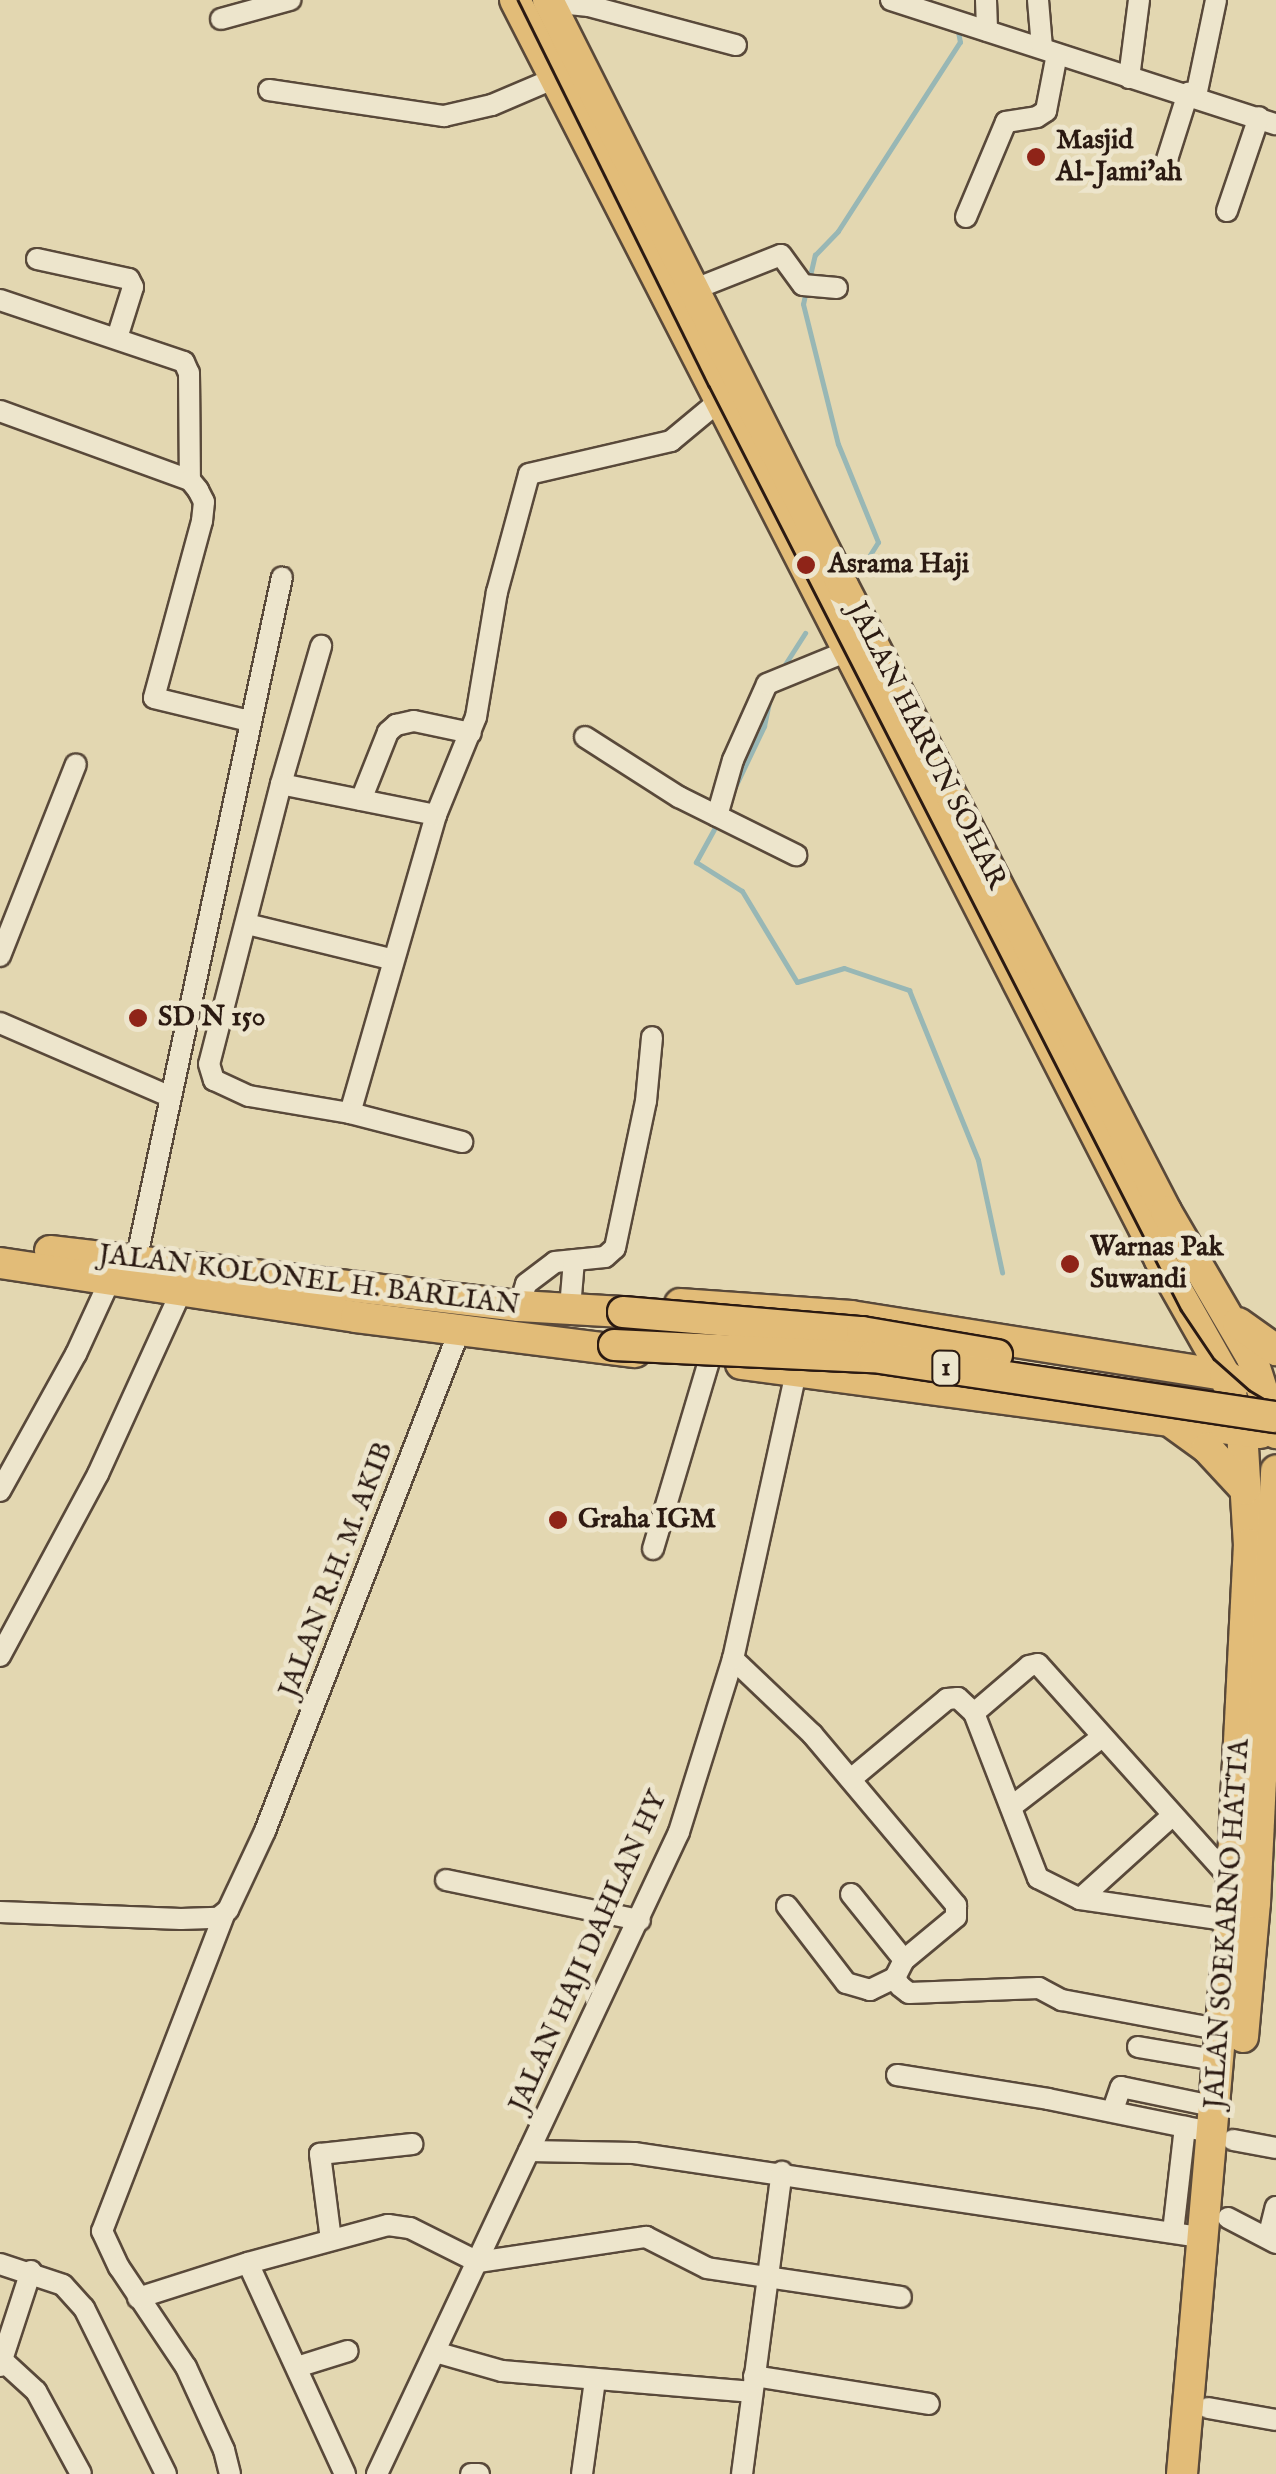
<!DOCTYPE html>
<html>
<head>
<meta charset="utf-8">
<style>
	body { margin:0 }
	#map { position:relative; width:1276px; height:2474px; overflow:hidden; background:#e3d7b1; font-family:"IM FELL English",serif }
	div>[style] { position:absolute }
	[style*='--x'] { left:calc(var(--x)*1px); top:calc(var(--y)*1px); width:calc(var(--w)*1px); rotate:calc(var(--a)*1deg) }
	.stream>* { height:5px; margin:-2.5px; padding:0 2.5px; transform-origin:2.5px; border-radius:2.5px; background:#98b7b5 }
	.roads { filter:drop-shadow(2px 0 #59493a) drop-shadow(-2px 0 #59493a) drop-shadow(0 2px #59493a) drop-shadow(0 -2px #59493a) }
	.minor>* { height:20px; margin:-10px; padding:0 10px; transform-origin:10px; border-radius:10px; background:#ede5cc }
	.highway>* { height:30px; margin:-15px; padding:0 15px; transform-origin:15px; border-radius:15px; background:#e2bc78 }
	.tram>* { height:2.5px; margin:-1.25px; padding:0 1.25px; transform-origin:1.25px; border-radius:1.25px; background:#2b1a12 }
	.bridges { filter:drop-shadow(2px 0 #2b1a12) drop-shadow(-2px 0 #2b1a12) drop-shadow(0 2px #2b1a12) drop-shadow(0 -2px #2b1a12) }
	.highway-bridge>* { height:30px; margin:-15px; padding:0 15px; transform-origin:15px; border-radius:15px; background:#e2bc78 }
	.dots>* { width:28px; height:28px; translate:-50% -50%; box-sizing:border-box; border:5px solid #ede5cc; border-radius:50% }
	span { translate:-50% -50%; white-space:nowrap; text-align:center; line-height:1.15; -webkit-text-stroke:10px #ede5cc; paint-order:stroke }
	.shield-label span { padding:2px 8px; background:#ede5cc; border:2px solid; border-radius:8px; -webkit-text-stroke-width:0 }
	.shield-label { font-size:25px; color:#2b1a12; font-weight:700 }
	.poi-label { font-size:28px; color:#2b1a12; font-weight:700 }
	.left { translate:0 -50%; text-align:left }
	.street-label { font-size:28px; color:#2b1a12 }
</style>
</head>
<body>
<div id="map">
	<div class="stream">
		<i style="--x:809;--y:280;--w:26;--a:-77"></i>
		<i style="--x:815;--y:255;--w:33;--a:-46"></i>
		<i style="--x:838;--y:231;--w:225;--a:-57.2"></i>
		<i style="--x:960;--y:42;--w:15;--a:-101"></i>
		<i style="--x:806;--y:290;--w:14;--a:102"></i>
		<i style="--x:803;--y:304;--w:144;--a:76"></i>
		<i style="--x:838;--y:444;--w:106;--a:67.8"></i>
		<i style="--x:878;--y:542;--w:36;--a:122"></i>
		<i style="--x:782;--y:669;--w:43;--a:-57.4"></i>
		<i style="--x:734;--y:789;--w:70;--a:-64.5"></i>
		<i style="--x:764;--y:726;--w:25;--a:-78"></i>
		<i style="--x:718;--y:822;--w:46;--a:118.8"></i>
		<i style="--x:696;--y:862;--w:54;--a:32.2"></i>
		<i style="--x:742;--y:891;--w:106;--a:58.9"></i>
		<i style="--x:797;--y:982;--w:49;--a:-16.6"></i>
		<i style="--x:844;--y:968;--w:69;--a:18.7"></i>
		<i style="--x:909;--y:990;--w:183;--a:67.9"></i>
		<i style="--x:978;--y:1160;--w:115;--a:77.9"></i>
	</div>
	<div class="roads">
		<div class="minor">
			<i style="--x:891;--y:0;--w:404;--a:17.9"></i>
			<i style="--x:986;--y:0;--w:31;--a:88"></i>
			<i style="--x:1038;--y:0;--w:48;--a:85.2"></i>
			<i style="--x:549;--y:2;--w:40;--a:5.7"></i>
			<i style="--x:589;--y:6;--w:152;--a:14.9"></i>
			<i style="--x:221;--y:19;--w:72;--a:-15.4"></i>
			<i style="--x:1129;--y:78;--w:79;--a:-82.7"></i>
			<i style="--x:269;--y:90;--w:177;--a:8.5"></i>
			<i style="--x:444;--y:116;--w:49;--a:-12.9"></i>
			<i style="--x:492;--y:105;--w:66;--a:-23.1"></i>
			<i style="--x:1196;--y:96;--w:98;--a:-78.2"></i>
			<i style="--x:1163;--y:172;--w:83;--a:-72.4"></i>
			<i style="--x:1227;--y:211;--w:99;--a:-71.2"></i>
			<i style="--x:966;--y:217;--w:103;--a:-67.2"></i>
			<i style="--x:1006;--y:122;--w:31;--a:-9"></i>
			<i style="--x:1037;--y:117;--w:11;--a:-34"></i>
			<i style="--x:1046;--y:111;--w:58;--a:-79.1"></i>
			<i style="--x:37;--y:259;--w:94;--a:12.3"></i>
			<i style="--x:129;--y:279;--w:9;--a:63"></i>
			<i style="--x:133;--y:287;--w:53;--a:107.4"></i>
			<i style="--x:695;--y:289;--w:92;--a:-21.6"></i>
			<i style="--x:781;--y:255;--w:37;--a:54"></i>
			<i style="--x:803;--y:285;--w:34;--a:5"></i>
			<i style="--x:0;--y:300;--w:194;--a:18.6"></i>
			<i style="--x:184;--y:362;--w:12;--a:66"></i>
			<i style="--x:189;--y:373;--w:107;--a:89.5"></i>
			<i style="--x:0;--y:411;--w:202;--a:20"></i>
			<i style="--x:190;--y:480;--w:13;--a:51"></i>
			<i style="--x:198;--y:490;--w:13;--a:63"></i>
			<i style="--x:204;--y:502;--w:19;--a:96"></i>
			<i style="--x:202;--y:521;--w:183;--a:105.2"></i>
			<i style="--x:154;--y:698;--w:98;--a:13.6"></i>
			<i style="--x:585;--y:737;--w:112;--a:32.6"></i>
			<i style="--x:679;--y:797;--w:131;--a:26.4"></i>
			<i style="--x:281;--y:784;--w:144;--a:-73.8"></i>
			<i style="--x:361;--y:800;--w:73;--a:-68.3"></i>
			<i style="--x:388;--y:732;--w:11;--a:-41"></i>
			<i style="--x:396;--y:725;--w:18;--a:-13"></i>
			<i style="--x:414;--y:721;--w:58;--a:11.9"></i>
			<i style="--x:436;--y:815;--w:106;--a:-67.8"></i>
			<i style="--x:476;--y:717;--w:127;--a:-80.5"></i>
			<i style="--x:497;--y:592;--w:122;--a:-74.8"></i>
			<i style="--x:529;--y:474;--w:146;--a:-13.1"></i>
			<i style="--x:671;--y:441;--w:61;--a:-39.7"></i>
			<i style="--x:717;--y:816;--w:58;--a:-74.1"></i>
			<i style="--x:733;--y:760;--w:83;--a:-65.9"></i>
			<i style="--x:767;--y:684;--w:87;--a:-22.2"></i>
			<i style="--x:247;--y:924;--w:148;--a:13.7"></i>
			<i style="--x:0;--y:956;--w:206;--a:-68.4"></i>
			<i style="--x:0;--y:1023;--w:186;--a:23.4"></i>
			<i style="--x:350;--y:1113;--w:310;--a:-73.9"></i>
			<i style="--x:436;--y:815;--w:158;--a:-168.7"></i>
			<i style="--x:281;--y:784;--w:289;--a:104.4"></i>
			<i style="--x:209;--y:1064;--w:17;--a:73"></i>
			<i style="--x:214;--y:1080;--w:38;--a:25"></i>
			<i style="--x:249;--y:1096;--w:102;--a:9.6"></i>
			<i style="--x:350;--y:1113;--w:116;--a:14.5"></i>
			<i style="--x:136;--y:1261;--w:699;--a:-77.95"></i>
			<i style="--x:519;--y:1306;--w:23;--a:-72"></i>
			<i style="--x:526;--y:1284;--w:36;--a:-37"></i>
			<i style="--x:555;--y:1262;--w:50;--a:-5.7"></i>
			<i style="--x:605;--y:1257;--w:13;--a:-42"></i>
			<i style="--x:615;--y:1248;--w:150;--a:-78.1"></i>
			<i style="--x:646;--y:1101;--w:64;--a:-84.6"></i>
			<i style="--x:570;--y:1308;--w:48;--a:-85.2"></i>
			<i style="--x:0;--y:1491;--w:157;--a:-61"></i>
			<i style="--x:76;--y:1354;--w:81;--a:-65.3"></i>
			<i style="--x:653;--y:1549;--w:196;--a:-73.4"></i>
			<i style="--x:0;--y:1656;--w:207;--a:-61.7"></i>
			<i style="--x:98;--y:1474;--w:202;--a:-65.5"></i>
			<i style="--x:733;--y:1659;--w:109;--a:43.5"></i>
			<i style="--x:812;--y:1734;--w:224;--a:49.9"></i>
			<i style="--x:956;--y:1905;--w:12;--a:90"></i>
			<i style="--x:956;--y:1917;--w:67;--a:140.4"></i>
			<i style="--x:904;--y:1960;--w:20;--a:117"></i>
			<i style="--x:895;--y:1978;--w:9;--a:58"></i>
			<i style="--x:900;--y:1986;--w:11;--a:38"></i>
			<i style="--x:909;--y:1993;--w:130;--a:-2.2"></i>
			<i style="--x:1039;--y:1988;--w:26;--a:28"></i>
			<i style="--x:1062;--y:2000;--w:164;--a:10.6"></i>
			<i style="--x:974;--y:1713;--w:72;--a:-40.5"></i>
			<i style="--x:1029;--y:1666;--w:9;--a:-13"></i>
			<i style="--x:1038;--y:1664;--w:289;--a:48.1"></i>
			<i style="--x:851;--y:1779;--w:125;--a:-39.8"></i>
			<i style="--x:947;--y:1699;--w:11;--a:-5"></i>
			<i style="--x:958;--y:1698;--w:22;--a:43"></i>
			<i style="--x:974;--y:1713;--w:177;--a:68.8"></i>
			<i style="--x:1038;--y:1878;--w:47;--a:26.6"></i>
			<i style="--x:1080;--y:1899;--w:152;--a:8.3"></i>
			<i style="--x:1011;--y:1807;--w:115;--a:-37.6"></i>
			<i style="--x:446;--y:1880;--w:198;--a:11.7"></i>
			<i style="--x:851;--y:1894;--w:85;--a:51.2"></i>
			<i style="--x:1080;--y:1899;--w:124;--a:-42.1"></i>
			<i style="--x:787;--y:1906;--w:97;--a:52.5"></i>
			<i style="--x:846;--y:1983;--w:25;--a:16"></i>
			<i style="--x:870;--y:1990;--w:28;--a:-26"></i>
			<i style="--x:0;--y:1912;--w:181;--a:2.2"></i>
			<i style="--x:181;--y:1919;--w:37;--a:-2"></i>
			<i style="--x:218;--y:1918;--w:13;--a:-39"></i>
			<i style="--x:228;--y:1910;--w:87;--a:-64.9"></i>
			<i style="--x:265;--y:1831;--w:539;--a:-68.77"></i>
			<i style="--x:224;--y:1915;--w:339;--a:111.1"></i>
			<i style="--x:102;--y:2231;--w:40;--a:65"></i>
			<i style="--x:119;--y:2267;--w:120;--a:56.2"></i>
			<i style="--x:186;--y:2367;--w:91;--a:65.4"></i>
			<i style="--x:224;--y:2450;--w:25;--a:76"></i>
			<i style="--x:1138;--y:2047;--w:84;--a:9.6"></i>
			<i style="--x:897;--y:2075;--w:153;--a:9"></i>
			<i style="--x:1048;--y:2099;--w:170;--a:11.5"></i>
			<i style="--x:1115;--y:2104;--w:18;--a:-71"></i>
			<i style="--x:1121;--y:2087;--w:98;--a:11.8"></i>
			<i style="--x:1233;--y:2140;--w:44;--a:10.5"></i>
			<i style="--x:529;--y:2151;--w:105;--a:1.1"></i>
			<i style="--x:634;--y:2153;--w:578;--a:8.45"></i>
			<i style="--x:1228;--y:2218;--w:54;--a:27.5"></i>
			<i style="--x:1173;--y:2232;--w:106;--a:-83.5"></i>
			<i style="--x:1268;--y:2238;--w:32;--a:-76"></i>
			<i style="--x:331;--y:2240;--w:87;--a:-97.3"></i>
			<i style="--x:320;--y:2154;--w:93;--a:-6.2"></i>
			<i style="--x:0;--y:2264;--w:66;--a:18.4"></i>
			<i style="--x:63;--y:2285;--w:31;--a:48"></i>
			<i style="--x:84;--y:2308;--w:185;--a:63.7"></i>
			<i style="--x:138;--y:2298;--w:115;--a:-17.7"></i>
			<i style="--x:435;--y:2352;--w:70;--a:15.8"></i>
			<i style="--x:502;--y:2371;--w:249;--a:4.8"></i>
			<i style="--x:2;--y:2360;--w:46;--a:42.4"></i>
			<i style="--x:36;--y:2391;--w:94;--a:61.5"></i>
			<i style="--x:0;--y:2366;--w:100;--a:-71.9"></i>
			<i style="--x:297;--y:2367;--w:53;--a:-17.4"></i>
			<i style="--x:754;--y:2376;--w:177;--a:9.1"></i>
			<i style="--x:1208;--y:2408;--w:69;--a:10"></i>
			<i style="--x:345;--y:2474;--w:232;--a:-114.7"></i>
			<i style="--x:248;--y:2263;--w:145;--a:-15.2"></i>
			<i style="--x:388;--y:2225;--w:22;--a:8"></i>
			<i style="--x:410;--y:2228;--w:76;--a:26.6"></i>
			<i style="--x:478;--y:2262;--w:170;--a:-8.5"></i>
			<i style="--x:646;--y:2237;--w:68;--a:26.9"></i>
			<i style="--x:707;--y:2268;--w:196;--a:8.5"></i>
			<i style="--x:377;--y:2474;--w:709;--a:-64.81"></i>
			<i style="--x:679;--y:1832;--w:181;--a:-72.7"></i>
			<i style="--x:733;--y:1659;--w:297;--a:-77.6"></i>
			<i style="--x:471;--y:2474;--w:8;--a:0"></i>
			<i style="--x:582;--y:2474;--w:95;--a:-82.1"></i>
			<i style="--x:742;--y:2474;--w:305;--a:-82.5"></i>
		</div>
		<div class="highway">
			<i style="--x:515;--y:0;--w:1415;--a:62.89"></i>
			<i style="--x:1160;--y:1260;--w:132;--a:60.5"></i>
			<i style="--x:1225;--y:1375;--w:59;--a:73.1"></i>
			<i style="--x:1242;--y:1431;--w:113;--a:86.5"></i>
			<i style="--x:1249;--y:1544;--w:377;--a:92.9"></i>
			<i style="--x:1230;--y:1921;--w:555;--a:94.96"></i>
			<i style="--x:548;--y:0;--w:656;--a:63.28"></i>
			<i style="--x:843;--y:586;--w:704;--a:62.67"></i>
			<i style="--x:1166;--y:1211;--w:170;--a:59.7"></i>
			<i style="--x:1252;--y:1358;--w:79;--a:72.3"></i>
			<i style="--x:50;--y:1251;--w:472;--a:6.7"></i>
			<i style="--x:519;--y:1306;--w:104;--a:3.3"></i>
			<i style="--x:0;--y:1263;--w:360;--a:8.6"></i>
			<i style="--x:356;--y:1317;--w:281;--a:7.2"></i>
			<i style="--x:680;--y:1304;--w:171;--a:4"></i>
			<i style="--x:851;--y:1316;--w:379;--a:9"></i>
			<i style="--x:1225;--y:1375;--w:13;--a:32"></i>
			<i style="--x:1238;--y:1323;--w:47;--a:35.4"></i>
			<i style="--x:741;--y:1364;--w:524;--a:7.57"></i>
			<i style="--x:1174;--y:1424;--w:41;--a:36"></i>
			<i style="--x:1207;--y:1448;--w:56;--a:47.2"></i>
			<i style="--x:1243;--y:2037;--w:135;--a:-84.9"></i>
			<i style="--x:1255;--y:1903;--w:433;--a:-87.2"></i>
		</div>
	</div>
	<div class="tram">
		<i style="--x:518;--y:0;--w:431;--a:63.7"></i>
		<i style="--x:709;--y:386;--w:1038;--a:62.94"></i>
		<i style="--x:1181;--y:1310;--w:59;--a:56"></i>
		<i style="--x:1214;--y:1359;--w:47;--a:41.5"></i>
		<i style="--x:1249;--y:1390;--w:31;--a:31"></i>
	</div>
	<div class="bridges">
		<div class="highway-bridge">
			<i style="--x:623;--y:1312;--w:240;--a:4.8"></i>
			<i style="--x:862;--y:1332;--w:137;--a:9.7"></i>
			<i style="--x:614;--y:1345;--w:259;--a:2.7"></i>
			<i style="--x:873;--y:1357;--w:407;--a:8.5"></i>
		</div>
	</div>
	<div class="dots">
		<i style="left:1036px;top:157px;background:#8f2418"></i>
		<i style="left:806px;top:565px;background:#8f2418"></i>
		<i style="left:138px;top:1018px;background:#8f2418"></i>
		<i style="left:1070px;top:1264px;background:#8f2418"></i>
		<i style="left:558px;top:1520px;background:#8f2418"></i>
	</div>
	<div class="shield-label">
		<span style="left:946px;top:1368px">1</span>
	</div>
	<div class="poi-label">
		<span class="left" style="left:1056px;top:157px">Masjid<br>Al-Jami'ah</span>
		<span class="left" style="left:828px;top:565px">Asrama Haji</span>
		<span class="left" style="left:158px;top:1018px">SD N 150</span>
		<span class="left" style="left:1090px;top:1264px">Warnas Pak<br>Suwandi</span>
		<span class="left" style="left:578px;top:1520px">Graha IGM</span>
	</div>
	<div class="street-label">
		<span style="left:926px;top:746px;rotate:63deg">JALAN HARUN SOHAR</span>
		<span style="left:309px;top:1281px;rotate:7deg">JALAN KOLONEL H. BARLIAN</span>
		<span style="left:337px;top:1570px;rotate:-69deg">JALAN R.H. M. AKIB</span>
		<span style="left:1228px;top:1924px;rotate:-86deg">JALAN SOEKARNO HATTA</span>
		<span style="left:589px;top:1952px;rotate:-66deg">JALAN HAJI DAHLAN HY</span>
	</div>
</div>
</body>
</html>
